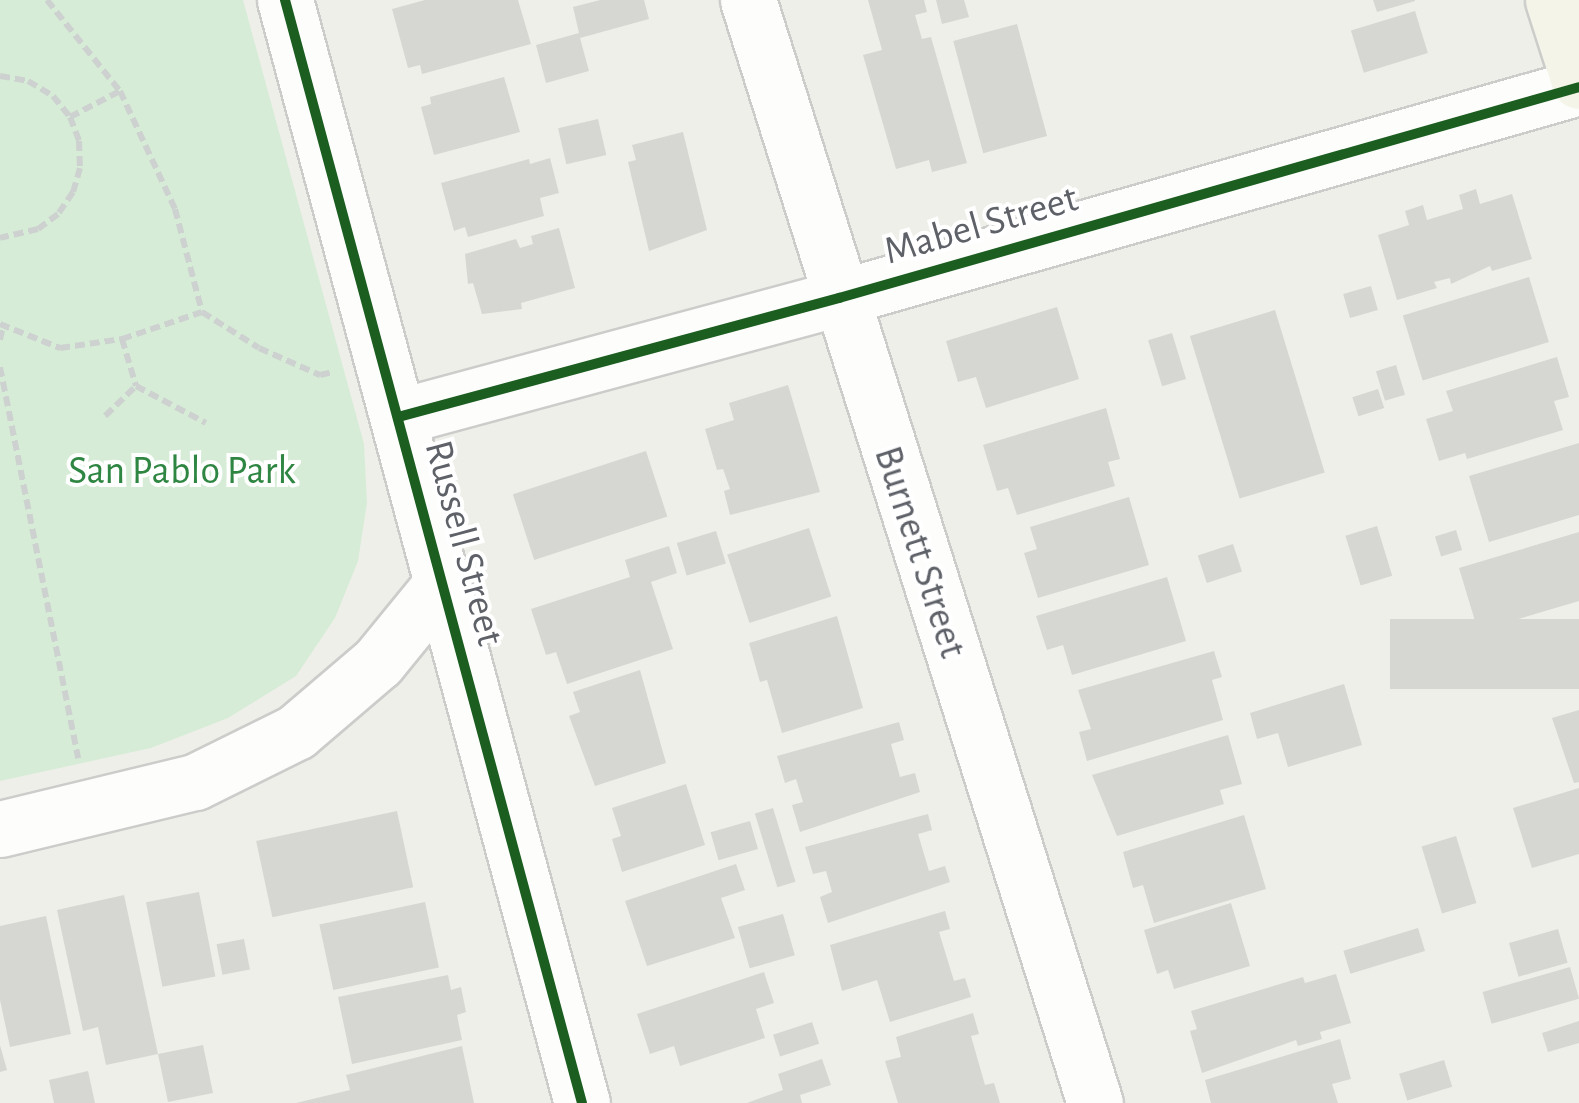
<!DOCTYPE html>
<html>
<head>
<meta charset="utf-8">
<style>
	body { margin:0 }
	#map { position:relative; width:1579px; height:1103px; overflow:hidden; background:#efefe9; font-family:"Alegreya Sans",sans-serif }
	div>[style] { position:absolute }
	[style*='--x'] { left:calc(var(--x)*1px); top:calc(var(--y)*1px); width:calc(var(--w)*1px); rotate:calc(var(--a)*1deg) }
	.green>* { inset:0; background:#d6ecd7 }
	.building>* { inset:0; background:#d6d6d3; transform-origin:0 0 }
	.path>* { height:6px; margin-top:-3px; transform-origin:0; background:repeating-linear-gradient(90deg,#cdd1cf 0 10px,transparent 0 15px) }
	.roads { filter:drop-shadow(2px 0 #cccdcb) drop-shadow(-2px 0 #cccdcb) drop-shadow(0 2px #cccdcb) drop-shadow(0 -2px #cccdcb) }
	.minor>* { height:55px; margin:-27.5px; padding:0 27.5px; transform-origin:27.5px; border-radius:27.5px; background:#fdfdfc }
	.major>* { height:55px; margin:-27.5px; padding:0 27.5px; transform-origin:27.5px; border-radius:27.5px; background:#f4f4e9 }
	.cycleway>* { height:10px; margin:-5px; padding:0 5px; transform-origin:5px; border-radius:5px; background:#1b5e20 }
	span { translate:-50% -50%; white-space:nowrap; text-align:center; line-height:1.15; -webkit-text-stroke:8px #fff; paint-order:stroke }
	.street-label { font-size:40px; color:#5e6168 }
	.park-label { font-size:40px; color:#2f8642 }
</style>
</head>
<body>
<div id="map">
	<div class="green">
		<i style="clip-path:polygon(0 0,243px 0,364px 444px,367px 503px,358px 561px,335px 618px,296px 676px,228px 718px,151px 748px,0 781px)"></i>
	</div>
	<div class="building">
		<i style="clip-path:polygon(425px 0,518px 0,531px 44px,422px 74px,420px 65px,408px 68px,392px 9px)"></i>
		<i style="clip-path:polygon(600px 0,644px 0,649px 19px,580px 38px,589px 71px,546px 83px,536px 45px,579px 33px,573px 7px)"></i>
		<i style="clip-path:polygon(868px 0,924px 0,927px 12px,915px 15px,922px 39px,931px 37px,967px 163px,932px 172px,929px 160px,896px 169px,863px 55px,882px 50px)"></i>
		<i style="clip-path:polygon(936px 0,964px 0,969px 17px,942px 24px)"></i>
		<i style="clip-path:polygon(1373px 0,1415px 0,1415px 1px,1377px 12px)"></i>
		<i style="left:1415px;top:11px;width:44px;height:67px;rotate:73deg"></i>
		<i style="left:1017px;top:24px;width:116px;height:66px;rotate:75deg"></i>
		<i style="clip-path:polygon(504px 77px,520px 132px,434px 155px,421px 107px,431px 104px,430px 97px)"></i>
		<i style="left:598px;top:119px;width:37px;height:41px;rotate:77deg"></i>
		<i style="clip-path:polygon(683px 132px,707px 230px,649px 251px,628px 162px,636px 160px,632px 145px)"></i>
		<i style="clip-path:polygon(550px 158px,559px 193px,540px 198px,544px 216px,468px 237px,465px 227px,454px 231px,441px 183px,529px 159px,530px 164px)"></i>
		<i style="clip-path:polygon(1476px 189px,1480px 204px,1512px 194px,1532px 259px,1492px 271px,1490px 266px,1451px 284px,1450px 278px,1434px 282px,1437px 288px,1397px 300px,1378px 235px,1409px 225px,1405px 211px,1423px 205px,1427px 220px,1463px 209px,1459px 195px)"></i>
		<i style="clip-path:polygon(559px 228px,575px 288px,521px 303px,522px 309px,482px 314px,473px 283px,468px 284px,465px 254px,516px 239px,520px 248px,533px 244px,531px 236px)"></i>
		<i style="left:1529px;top:277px;width:68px;height:132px;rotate:73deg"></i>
		<i style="left:1371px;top:286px;width:25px;height:29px;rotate:74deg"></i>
		<i style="clip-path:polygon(1057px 307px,1079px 379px,986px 408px,976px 377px,958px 382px,946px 341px)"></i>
		<i style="left:1275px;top:310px;width:170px;height:89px;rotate:73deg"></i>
		<i style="left:1172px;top:333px;width:48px;height:25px;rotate:73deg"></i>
		<i style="clip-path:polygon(1557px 357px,1569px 397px,1554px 401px,1563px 430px,1467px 459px,1465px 453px,1439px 461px,1426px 419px,1453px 411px,1446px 391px)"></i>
		<i style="left:1396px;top:365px;width:31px;height:21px;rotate:73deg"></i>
		<i style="clip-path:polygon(788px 385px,820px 492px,730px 515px,724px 491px,730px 489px,723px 469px,717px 470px,705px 429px,734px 420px,729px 403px)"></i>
		<i style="left:1378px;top:389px;width:20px;height:27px;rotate:72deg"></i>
		<i style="clip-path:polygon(1106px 408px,1120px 459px,1108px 462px,1115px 486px,1017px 515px,1008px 488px,997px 491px,983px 445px)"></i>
		<i style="clip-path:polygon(1579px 443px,1579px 515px,1489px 542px,1469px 476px)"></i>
		<i style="left:646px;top:451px;width:69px;height:140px;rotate:72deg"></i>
		<i style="clip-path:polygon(1129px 497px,1149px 565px,1038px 598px,1024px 553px,1037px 549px,1030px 527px)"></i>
		<i style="left:1377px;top:526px;width:52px;height:33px;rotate:73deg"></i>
		<i style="left:809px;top:528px;width:72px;height:86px;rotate:72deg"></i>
		<i style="left:1456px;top:530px;width:21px;height:22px;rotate:73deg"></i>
		<i style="left:716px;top:531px;width:34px;height:41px;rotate:73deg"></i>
		<i style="clip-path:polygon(1579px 532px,1579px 601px,1478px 631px,1459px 568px)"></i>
		<i style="left:1233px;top:544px;width:29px;height:37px;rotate:72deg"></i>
		<i style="clip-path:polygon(669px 546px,677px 573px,651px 582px,673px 649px,567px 684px,556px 652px,546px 655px,531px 609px,630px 577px,625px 560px)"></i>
		<i style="clip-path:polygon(1167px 577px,1186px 641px,1072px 675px,1063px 645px,1047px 650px,1036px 616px)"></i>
		<i style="clip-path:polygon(837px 616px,863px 708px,782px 733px,767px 680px,760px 682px,749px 643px)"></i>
		<i style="left:1579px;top:619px;width:70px;height:189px;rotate:90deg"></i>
		<i style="clip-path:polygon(1214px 651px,1222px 677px,1212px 680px,1223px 720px,1087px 761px,1079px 732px,1091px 729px,1078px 690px)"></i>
		<i style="clip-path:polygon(640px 670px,666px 763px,595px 786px,569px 716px,580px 712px,573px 692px)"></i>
		<i style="clip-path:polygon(1344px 684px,1362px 745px,1288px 767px,1278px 733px,1257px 739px,1250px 713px)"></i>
		<i style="clip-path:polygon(1579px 710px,1579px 782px,1574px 783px,1552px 718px)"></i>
		<i style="clip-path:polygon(899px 722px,904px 740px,891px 744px,900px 777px,915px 773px,920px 792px,800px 832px,792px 805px,803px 802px,796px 779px,785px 783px,777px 756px)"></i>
		<i style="clip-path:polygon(1228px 735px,1242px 784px,1220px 790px,1224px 804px,1117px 836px,1092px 775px)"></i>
		<i style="clip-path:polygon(686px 784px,705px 845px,622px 872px,612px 839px,621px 836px,612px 808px)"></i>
		<i style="clip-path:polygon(1579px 788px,1579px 854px,1532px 868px,1513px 808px)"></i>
		<i style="left:773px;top:808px;width:77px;height:19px;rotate:73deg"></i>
		<i style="left:397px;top:811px;width:78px;height:144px;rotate:78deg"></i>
		<i style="clip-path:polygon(928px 814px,932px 830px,918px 834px,929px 871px,945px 866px,950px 882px,828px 923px,820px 897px,832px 892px,826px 871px,813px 874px,805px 847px)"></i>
		<i style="clip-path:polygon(1244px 815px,1266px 889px,1154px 923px,1143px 885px,1133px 888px,1123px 852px)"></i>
		<i style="left:750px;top:821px;width:29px;height:41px;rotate:74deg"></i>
		<i style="left:1456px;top:836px;width:70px;height:36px;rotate:73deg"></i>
		<i style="clip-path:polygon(736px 864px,745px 890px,721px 898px,735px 938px,647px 966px,625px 901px)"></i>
		<i style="left:199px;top:892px;width:86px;height:54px;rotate:79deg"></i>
		<i style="clip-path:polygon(124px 895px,158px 1054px,203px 1045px,213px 1093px,168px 1102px,158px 1054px,106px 1065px,98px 1027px,83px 1031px,57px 910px)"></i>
		<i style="left:425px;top:902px;width:67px;height:108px;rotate:78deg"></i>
		<i style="clip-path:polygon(1231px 903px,1250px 966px,1174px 989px,1168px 970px,1157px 974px,1144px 930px)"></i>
		<i style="clip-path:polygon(945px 911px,950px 929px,939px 932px,954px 981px,965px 978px,971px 997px,890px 1022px,877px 980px,842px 991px,830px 945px)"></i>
		<i style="left:783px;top:914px;width:43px;height:47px;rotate:74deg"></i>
		<i style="clip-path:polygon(46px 916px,71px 1034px,10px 1047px,0 1000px,0 926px)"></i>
		<i style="left:1418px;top:928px;width:24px;height:78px;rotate:73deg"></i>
		<i style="left:1558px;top:929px;width:35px;height:51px;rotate:74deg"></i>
		<i style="left:244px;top:939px;width:31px;height:28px;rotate:79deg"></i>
		<i style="left:1570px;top:967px;width:33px;height:91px;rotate:74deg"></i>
		<i style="clip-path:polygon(764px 972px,774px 1003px,756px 1009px,765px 1038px,680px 1066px,674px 1046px,650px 1054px,637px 1014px)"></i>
		<i style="clip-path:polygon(1336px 974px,1351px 1023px,1320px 1032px,1322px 1039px,1298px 1046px,1296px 1040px,1202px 1073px,1190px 1031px,1197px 1029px,1191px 1011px,1303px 977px,1305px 983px)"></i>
		<i style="clip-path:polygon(448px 975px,451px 990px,461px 987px,466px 1012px,457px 1015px,462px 1040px,352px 1064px,338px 997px)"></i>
		<i style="clip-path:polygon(973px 1013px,979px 1034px,971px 1036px,985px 1085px,994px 1083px,1000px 1103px,898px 1103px,885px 1061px,901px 1057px,896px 1037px)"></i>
		<i style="clip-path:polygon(1579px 1021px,1579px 1043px,1548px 1052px,1542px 1033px)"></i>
		<i style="left:812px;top:1022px;width:23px;height:41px;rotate:72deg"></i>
		<i style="clip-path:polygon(1340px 1039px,1351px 1079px,1332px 1084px,1338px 1103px,1211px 1103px,1205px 1080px)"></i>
		<i style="clip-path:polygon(0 1045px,7px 1070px,0 1072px)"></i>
		<i style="clip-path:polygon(462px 1046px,474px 1103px,296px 1103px,350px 1090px,346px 1075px)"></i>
		<i style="clip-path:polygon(822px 1059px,831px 1085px,800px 1095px,802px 1103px,747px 1103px,783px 1090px,778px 1074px)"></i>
		<i style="left:1444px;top:1060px;width:28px;height:47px;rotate:73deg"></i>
		<i style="clip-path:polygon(88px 1071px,95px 1103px,54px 1103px,49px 1080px)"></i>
	</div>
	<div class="path">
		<i style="--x:47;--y:0;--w:117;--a:51.3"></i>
		<i style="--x:120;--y:91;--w:130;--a:65"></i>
		<i style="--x:175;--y:209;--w:106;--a:75.3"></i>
		<i style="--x:202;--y:312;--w:67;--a:32.3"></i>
		<i style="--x:259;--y:348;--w:67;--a:23.9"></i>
		<i style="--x:320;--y:375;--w:13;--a:-13"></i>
		<i style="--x:0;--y:76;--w:28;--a:10"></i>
		<i style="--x:28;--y:81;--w:29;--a:31"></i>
		<i style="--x:53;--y:96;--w:27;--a:51"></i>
		<i style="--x:70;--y:117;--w:26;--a:69"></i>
		<i style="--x:79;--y:141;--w:27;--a:88"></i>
		<i style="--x:80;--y:168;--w:25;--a:106"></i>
		<i style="--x:73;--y:192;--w:27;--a:124"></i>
		<i style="--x:58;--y:214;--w:25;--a:143"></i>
		<i style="--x:38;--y:229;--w:39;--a:167"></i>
		<i style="--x:70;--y:117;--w:56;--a:-27.5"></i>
		<i style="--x:0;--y:324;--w:65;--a:21.8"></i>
		<i style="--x:60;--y:348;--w:63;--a:-8.3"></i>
		<i style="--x:122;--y:339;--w:84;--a:-18.6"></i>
		<i style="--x:122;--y:339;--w:49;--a:73.4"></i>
		<i style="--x:136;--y:386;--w:79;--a:27.9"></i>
		<i style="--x:0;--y:340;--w:14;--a:-78"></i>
		<i style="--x:0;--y:367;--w:399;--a:78.7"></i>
		<i style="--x:105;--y:416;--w:43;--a:-44.1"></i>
	</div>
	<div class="roads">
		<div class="minor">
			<i style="--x:285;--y:0;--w:1142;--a:74.93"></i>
			<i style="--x:748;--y:0;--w:1156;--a:72.54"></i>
			<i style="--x:398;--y:417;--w:457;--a:-15.1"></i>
			<i style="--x:839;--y:298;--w:769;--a:-15.91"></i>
			<i style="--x:0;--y:829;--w:201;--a:-13.6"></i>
			<i style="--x:195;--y:782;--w:113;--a:-26.3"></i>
			<i style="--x:296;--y:732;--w:108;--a:-40.5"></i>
			<i style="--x:378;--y:662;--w:104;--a:-50.8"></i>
		</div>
		<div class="major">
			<i style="--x:1553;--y:0;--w:85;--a:72.2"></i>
		</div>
	</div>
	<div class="cycleway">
		<i style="--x:285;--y:0;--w:1142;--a:74.93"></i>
		<i style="--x:398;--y:417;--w:457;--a:-15.1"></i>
		<i style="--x:839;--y:298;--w:769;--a:-15.91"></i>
	</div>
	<div class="street-label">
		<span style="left:981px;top:225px;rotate:-16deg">Mabel Street</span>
		<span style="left:464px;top:543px;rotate:75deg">Russell Street</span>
		<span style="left:920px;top:552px;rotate:72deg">Burnett Street</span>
	</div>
	<div class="park-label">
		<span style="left:182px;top:471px">San Pablo Park</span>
	</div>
</div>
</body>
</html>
